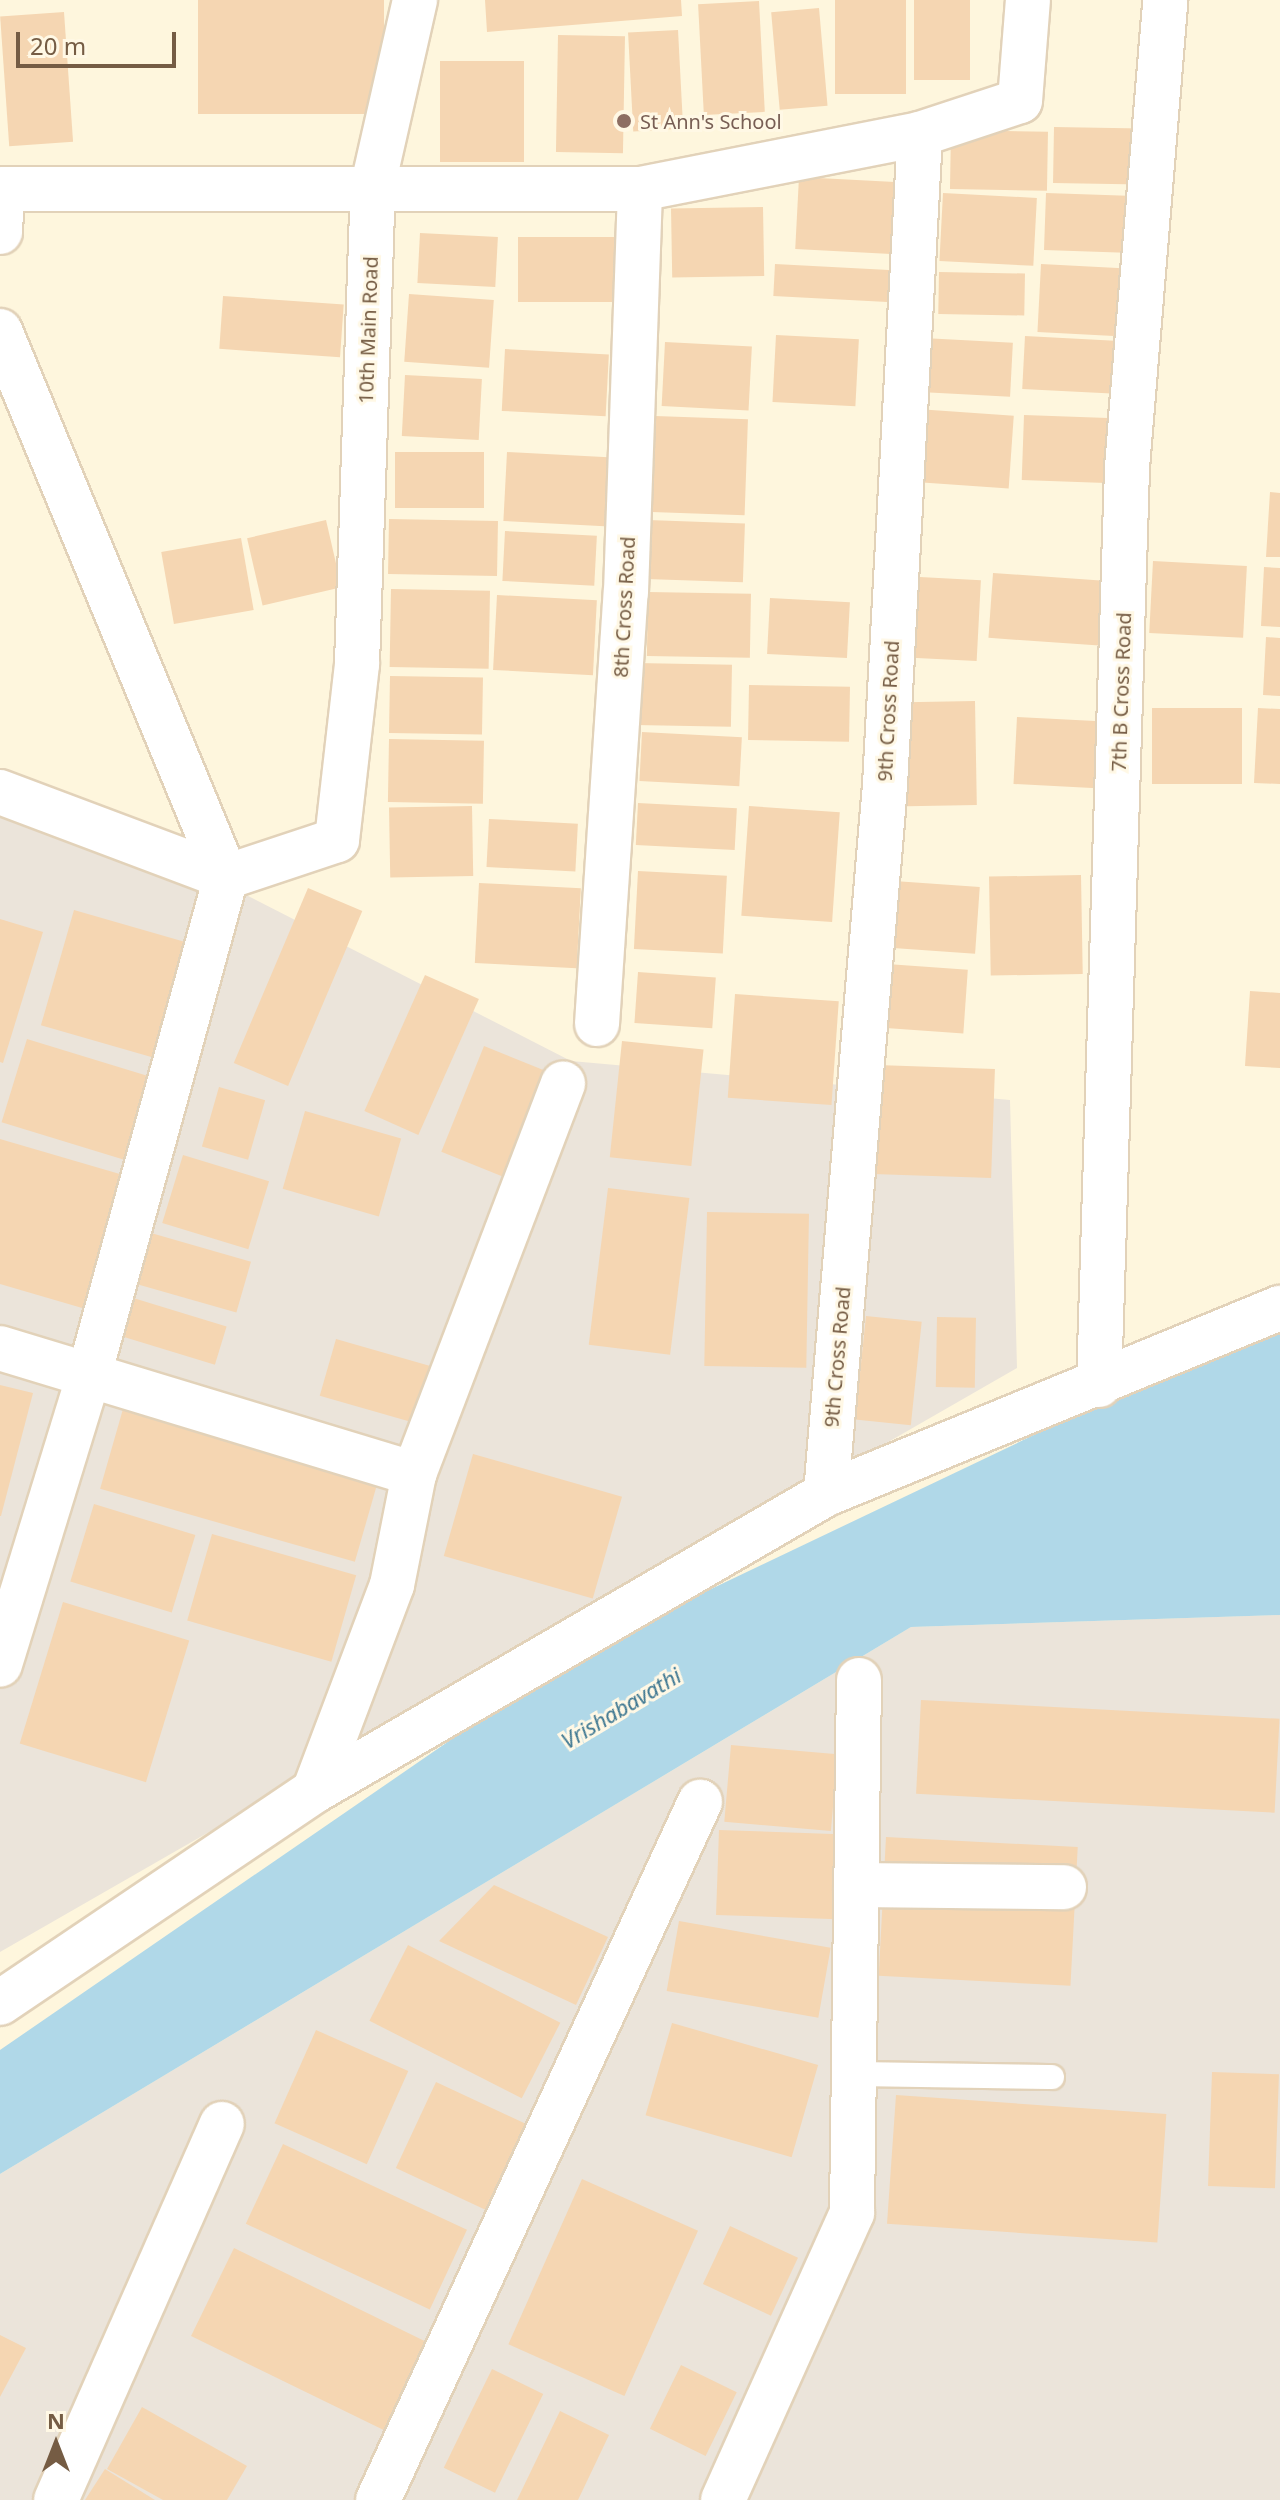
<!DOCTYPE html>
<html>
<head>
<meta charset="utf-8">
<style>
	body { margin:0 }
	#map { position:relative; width:1280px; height:2500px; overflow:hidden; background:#fef6dd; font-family:"Noto Sans",sans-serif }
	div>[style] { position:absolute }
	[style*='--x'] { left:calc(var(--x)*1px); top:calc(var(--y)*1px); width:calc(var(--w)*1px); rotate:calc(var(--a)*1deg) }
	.industrial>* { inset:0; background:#ebe4da }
	.water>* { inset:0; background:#b0d8e8 }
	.building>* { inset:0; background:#f5d6b2; transform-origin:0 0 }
	.roads { filter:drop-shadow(2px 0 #e2d2b9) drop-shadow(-2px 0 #e2d2b9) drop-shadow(0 2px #e2d2b9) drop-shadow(0 -2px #e2d2b9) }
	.lane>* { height:24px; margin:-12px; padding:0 12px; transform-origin:12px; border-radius:12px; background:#fff }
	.street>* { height:44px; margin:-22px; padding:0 22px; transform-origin:22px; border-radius:22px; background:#fff }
	.dots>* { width:22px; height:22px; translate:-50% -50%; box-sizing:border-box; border:4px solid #fff8e5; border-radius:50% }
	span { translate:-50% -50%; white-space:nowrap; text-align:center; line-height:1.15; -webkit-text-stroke:6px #fff8e5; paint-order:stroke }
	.education-label { font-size:20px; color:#785e54 }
	.left { translate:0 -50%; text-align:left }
	.street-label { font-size:20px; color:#755c44 }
	.water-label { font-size:22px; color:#3f7892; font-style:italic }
	.north { position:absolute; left:16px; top:2404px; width:80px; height:80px; -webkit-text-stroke:6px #fff8e5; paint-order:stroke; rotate:0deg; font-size:22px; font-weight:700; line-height:32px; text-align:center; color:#755c44 }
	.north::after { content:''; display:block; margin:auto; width:28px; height:36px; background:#755c44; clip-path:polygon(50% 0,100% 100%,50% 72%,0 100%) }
	.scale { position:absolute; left:16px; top:32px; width:160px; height:36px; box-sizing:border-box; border:4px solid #755c44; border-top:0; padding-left:10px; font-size:24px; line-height:28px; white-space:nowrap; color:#755c44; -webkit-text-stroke:6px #fff8e5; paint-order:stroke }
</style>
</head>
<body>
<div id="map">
	<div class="industrial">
		<i style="clip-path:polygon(0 785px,80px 810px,571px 1061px,1010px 1100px,1017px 1368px,0 1952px)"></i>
		<i style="clip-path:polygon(1280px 1615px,1280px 2500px,0 2500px,0 2174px,911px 1627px)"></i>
	</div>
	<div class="water">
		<i style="clip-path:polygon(1280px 1325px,1280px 1615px,911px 1627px,0 2174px,0 2050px,577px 1653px,1229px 1342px)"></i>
	</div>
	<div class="building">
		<i style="left:198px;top:0;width:186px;height:114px"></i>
		<i style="clip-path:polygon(485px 0,681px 0,682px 16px,487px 32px)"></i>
		<i style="left:835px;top:0;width:71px;height:94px"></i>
		<i style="left:914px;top:0;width:56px;height:80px"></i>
		<i style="left:759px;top:1px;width:111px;height:61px;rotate:87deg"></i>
		<i style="left:819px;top:8px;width:98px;height:48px;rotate:85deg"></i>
		<i style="left:64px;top:12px;width:130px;height:64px;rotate:86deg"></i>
		<i style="left:678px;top:30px;width:99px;height:50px;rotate:87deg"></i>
		<i style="left:558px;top:35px;width:67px;height:117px;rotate:1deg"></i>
		<i style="left:440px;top:61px;width:84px;height:101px"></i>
		<i style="left:1054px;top:127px;width:88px;height:56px;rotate:1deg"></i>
		<i style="left:951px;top:130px;width:97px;height:59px;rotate:1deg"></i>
		<i style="left:799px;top:177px;width:96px;height:72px;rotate:3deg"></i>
		<i style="left:943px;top:193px;width:94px;height:68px;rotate:3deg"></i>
		<i style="left:1046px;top:193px;width:96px;height:57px;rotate:2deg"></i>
		<i style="left:763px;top:207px;width:69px;height:92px;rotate:89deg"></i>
		<i style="left:420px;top:233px;width:78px;height:50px;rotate:3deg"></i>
		<i style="left:518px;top:237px;width:103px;height:65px"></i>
		<i style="left:775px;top:264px;width:133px;height:32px;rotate:3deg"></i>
		<i style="left:1041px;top:264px;width:91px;height:68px;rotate:3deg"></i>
		<i style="left:939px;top:272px;width:86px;height:42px;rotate:1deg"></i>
		<i style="left:409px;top:294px;width:85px;height:68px;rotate:4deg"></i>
		<i style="left:223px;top:296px;width:121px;height:53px;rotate:4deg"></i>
		<i style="left:776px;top:335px;width:83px;height:67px;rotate:3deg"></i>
		<i style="left:1025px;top:336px;width:104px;height:53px;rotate:3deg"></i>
		<i style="left:923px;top:338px;width:90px;height:54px;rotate:3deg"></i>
		<i style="left:665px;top:342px;width:87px;height:64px;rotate:3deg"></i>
		<i style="left:505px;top:349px;width:104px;height:62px;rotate:3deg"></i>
		<i style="left:405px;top:375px;width:77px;height:61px;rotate:3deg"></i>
		<i style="left:917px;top:409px;width:97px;height:73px;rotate:4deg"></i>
		<i style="left:1024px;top:415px;width:91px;height:65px;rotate:2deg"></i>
		<i style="left:655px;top:416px;width:93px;height:96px;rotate:2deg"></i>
		<i style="left:395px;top:452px;width:89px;height:56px"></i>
		<i style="left:507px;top:452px;width:111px;height:69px;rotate:3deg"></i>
		<i style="clip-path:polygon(1270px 492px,1280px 493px,1280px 557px,1266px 557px)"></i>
		<i style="left:389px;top:519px;width:109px;height:55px;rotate:1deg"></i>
		<i style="left:326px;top:520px;width:69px;height:81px;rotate:77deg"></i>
		<i style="left:648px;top:520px;width:97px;height:59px;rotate:2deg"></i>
		<i style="left:505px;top:531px;width:92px;height:50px;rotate:3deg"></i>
		<i style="left:241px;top:538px;width:73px;height:81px;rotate:80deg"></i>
		<i style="left:1153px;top:561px;width:94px;height:72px;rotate:3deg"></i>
		<i style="clip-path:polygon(1264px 567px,1280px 568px,1280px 627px,1261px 626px)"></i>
		<i style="left:993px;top:573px;width:111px;height:65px;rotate:4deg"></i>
		<i style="left:901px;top:576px;width:80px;height:81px;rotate:3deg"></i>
		<i style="left:391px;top:589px;width:99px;height:78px;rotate:1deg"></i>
		<i style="left:648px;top:592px;width:103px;height:64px;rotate:1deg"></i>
		<i style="left:497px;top:595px;width:100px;height:75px;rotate:3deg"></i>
		<i style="left:770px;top:598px;width:80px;height:56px;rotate:3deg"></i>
		<i style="clip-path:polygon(1266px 637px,1280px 638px,1280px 696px,1263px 695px)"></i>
		<i style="left:636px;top:663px;width:96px;height:62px;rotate:1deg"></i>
		<i style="left:390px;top:676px;width:93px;height:57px;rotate:1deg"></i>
		<i style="left:749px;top:685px;width:101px;height:55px;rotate:1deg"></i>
		<i style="left:975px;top:701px;width:104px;height:83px;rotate:89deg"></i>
		<i style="left:1152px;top:708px;width:90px;height:76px"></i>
		<i style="clip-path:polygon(1258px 708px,1280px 709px,1280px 784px,1254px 783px)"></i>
		<i style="left:1017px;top:717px;width:93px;height:67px;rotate:3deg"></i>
		<i style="left:642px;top:732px;width:100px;height:49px;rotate:3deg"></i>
		<i style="left:389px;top:739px;width:95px;height:63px;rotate:1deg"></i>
		<i style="left:638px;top:803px;width:99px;height:42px;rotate:3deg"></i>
		<i style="left:472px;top:806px;width:70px;height:83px;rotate:89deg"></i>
		<i style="left:749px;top:806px;width:91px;height:110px;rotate:4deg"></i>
		<i style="left:489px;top:819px;width:89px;height:48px;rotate:3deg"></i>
		<i style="left:638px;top:871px;width:89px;height:78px;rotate:3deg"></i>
		<i style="left:1081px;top:875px;width:99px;height:92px;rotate:89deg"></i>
		<i style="left:880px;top:880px;width:100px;height:67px;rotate:4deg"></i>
		<i style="left:479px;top:883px;width:102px;height:80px;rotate:3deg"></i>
		<i style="left:308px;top:888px;width:59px;height:190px;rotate:23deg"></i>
		<i style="left:74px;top:910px;width:122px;height:120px;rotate:16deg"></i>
		<i style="clip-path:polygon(0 919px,43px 932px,3px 1063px,0 1062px)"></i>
		<i style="left:887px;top:964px;width:81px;height:64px;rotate:4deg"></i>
		<i style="left:638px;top:972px;width:78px;height:51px;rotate:4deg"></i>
		<i style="left:425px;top:975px;width:59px;height:149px;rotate:24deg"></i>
		<i style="clip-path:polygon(1250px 991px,1280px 993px,1280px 1068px,1245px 1066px)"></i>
		<i style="left:735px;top:994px;width:104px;height:104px;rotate:4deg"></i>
		<i style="left:27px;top:1039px;width:141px;height:87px;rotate:17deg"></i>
		<i style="left:622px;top:1041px;width:82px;height:117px;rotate:6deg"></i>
		<i style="left:484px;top:1046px;width:80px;height:114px;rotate:22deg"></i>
		<i style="left:877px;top:1065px;width:118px;height:109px;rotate:2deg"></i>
		<i style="left:219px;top:1087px;width:48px;height:62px;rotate:16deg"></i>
		<i style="left:305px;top:1111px;width:100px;height:81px;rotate:16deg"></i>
		<i style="clip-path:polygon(0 1139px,130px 1177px,89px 1310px,0 1284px)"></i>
		<i style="left:183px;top:1155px;width:90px;height:71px;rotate:17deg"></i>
		<i style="left:608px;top:1188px;width:82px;height:158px;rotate:7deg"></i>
		<i style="left:707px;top:1212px;width:102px;height:154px;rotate:1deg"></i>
		<i style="left:151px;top:1233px;width:104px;height:53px;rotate:16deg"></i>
		<i style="left:130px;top:1297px;width:101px;height:40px;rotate:17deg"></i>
		<i style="left:866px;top:1316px;width:56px;height:104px;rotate:6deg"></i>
		<i style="left:937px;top:1317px;width:39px;height:70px;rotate:1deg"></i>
		<i style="left:336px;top:1339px;width:108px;height:59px;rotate:16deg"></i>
		<i style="clip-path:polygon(0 1385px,33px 1393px,1px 1516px,0 1516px)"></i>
		<i style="left:123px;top:1409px;width:265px;height:83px;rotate:16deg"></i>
		<i style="left:473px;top:1454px;width:155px;height:106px;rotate:16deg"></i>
		<i style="left:94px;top:1504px;width:106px;height:81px;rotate:17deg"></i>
		<i style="left:212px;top:1534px;width:150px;height:90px;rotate:16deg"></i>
		<i style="left:63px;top:1602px;width:132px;height:148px;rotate:17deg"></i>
		<i style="left:921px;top:1700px;width:359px;height:94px;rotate:3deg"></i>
		<i style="left:731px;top:1745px;width:107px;height:77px;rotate:5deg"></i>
		<i style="left:719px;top:1830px;width:121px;height:85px;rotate:2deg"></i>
		<i style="left:886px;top:1837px;width:192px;height:139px;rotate:3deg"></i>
		<i style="clip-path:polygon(494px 1885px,608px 1937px,576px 2005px,439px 1941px)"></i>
		<i style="left:679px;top:1921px;width:154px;height:71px;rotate:10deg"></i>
		<i style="left:408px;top:1945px;width:171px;height:85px;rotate:27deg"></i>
		<i style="left:672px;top:2023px;width:152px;height:96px;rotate:16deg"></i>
		<i style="left:316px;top:2030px;width:101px;height:102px;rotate:24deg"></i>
		<i style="left:1212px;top:2072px;width:67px;height:114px;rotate:2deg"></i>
		<i style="left:436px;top:2082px;width:113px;height:95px;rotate:25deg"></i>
		<i style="left:896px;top:2095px;width:271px;height:129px;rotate:4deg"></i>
		<i style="left:283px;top:2144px;width:203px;height:88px;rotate:25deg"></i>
		<i style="left:582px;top:2179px;width:127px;height:181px;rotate:24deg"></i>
		<i style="left:730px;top:2226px;width:75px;height:64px;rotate:25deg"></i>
		<i style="left:234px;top:2248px;width:216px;height:98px;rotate:26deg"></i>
		<i style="clip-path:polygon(0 2335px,26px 2348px,0 2397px)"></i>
		<i style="left:681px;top:2365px;width:62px;height:71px;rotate:26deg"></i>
		<i style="left:492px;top:2369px;width:57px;height:110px;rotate:26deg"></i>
		<i style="clip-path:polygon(142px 2407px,247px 2466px,227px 2500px,163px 2500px,107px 2469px)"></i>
		<i style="clip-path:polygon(560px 2411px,609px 2435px,578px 2500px,517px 2500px)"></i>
		<i style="clip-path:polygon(105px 2469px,155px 2500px,85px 2500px)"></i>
	</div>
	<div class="roads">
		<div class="lane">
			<i style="--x:853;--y:2074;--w:199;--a:0.9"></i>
		</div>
		<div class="street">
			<i style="--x:0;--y:232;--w:43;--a:-87.3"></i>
			<i style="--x:2;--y:189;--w:638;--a:0"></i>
			<i style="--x:640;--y:189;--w:285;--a:-11.1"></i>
			<i style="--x:0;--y:331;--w:591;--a:67.51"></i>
			<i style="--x:226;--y:877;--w:517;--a:105.38"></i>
			<i style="--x:89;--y:1375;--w:303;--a:107.1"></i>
			<i style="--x:0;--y:792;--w:241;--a:20.6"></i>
			<i style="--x:226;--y:877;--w:117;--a:-18.4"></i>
			<i style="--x:337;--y:840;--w:177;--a:-83.5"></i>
			<i style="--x:357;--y:664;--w:479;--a:-88.1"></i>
			<i style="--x:373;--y:185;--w:190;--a:-77.2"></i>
			<i style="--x:597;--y:1024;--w:433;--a:-86.2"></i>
			<i style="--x:626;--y:592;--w:403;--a:-88"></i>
			<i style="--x:0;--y:1348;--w:433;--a:16.9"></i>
			<i style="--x:414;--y:1474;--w:113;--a:101.2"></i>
			<i style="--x:392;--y:1585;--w:220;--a:110.7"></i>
			<i style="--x:314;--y:1791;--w:379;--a:146"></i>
			<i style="--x:1099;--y:1385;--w:918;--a:-88.25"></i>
			<i style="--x:1127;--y:467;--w:469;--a:-85.3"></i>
			<i style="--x:414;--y:1474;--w:418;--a:-69.1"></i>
			<i style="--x:826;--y:1494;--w:711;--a:-85.24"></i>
			<i style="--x:885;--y:785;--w:652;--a:-86.92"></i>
			<i style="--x:920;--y:134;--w:105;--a:-18.3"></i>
			<i style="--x:1020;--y:101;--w:101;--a:-85.5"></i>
			<i style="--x:314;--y:1791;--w:592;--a:-30.12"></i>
			<i style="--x:826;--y:1494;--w:491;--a:-22.3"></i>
			<i style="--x:856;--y:1885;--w:208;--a:0.6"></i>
			<i style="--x:56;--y:2500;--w:411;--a:-66.2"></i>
			<i style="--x:378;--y:2500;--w:769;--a:-65.24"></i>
			<i style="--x:723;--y:2500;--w:315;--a:-65.8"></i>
			<i style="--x:852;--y:2213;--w:533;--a:-89.25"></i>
		</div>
	</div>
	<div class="dots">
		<i style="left:624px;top:121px;background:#8d6e63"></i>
	</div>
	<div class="education-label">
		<span class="left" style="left:640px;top:121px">St Ann's School</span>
	</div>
	<div class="street-label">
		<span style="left:368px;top:330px;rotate:-88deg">10th Main Road</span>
		<span style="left:624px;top:607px;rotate:-87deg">8th Cross Road</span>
		<span style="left:1121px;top:692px;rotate:-88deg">7th B Cross Road</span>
		<span style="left:888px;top:711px;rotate:-87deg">9th Cross Road</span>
		<span style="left:837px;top:1357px;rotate:-85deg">9th Cross Road</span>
	</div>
	<div class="water-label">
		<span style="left:621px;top:1708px;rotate:-31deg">Vrishabavathi</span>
	</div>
	<div class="north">N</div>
	<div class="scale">20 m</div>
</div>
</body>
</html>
